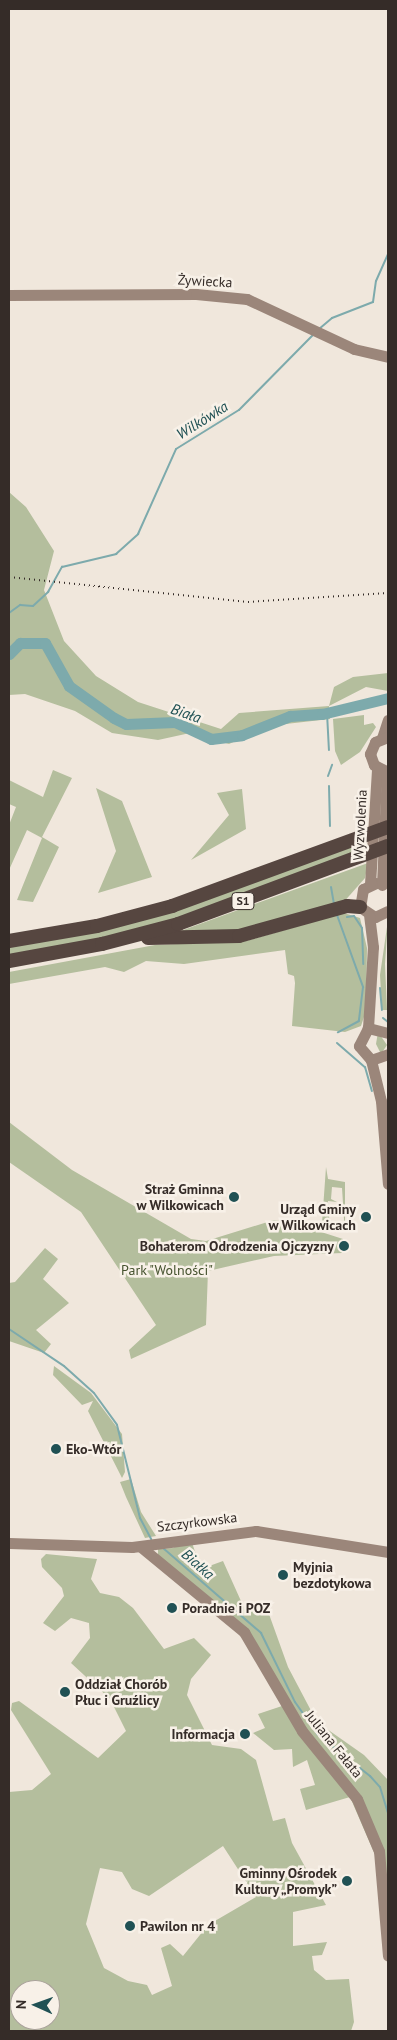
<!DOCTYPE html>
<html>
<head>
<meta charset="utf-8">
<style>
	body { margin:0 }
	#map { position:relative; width:397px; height:2040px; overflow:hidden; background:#f0e7dc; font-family:"PT Sans",sans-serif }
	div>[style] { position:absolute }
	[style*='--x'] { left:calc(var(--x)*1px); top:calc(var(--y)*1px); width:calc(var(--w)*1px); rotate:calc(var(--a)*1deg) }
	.green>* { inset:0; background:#b4be9d }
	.stream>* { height:2px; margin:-1px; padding:0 1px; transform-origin:1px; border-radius:1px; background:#7daaac }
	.river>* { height:11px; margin:-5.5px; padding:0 5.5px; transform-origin:5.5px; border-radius:5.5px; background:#7daaac }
	.secondary>* { height:11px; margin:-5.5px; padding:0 5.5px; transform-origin:5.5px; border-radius:5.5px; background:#9b867a }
	.highway>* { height:14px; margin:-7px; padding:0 7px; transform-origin:7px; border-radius:7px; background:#564640 }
	.rail>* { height:2px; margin-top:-1px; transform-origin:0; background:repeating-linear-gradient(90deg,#352c28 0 1px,transparent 0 5px) }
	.dots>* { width:14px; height:14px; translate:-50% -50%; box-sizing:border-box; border:2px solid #f8f1e8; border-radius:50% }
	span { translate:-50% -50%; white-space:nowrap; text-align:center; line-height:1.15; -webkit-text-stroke:5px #f8f1e8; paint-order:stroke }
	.shield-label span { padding:1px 4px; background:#f8f1e8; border:1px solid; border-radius:4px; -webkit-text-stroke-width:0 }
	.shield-label { font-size:12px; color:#352c28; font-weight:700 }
	.street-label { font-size:14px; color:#352c28 }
	.poi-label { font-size:14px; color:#352c28; font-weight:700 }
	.right { translate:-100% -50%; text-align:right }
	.left { translate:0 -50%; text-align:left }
	.park-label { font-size:14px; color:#45522e }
	.water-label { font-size:15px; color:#205154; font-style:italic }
	.frame { position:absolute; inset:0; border:10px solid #352c28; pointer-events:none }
	.north { position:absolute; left:10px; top:1980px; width:50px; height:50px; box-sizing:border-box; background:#f8f1e8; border:1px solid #aaa29b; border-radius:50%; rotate:272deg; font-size:14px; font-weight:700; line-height:20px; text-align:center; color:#352c28 }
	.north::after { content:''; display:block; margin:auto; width:18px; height:22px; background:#205154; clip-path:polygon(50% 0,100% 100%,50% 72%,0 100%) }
</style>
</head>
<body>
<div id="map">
	<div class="green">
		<i style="clip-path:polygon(9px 492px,26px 507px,54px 551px,44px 590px,64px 641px,96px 676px,138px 702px,221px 729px,239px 713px,329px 706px,334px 687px,353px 677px,388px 673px,388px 691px,366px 687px,329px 706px,330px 719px,268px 726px,229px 744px,190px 733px,158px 740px,112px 733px,75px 711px,25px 694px,9px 695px)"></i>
		<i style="clip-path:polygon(364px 715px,364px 725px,373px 723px,376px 727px,360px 752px,341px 765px,335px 751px,333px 719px)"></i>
		<i style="clip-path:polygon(53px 770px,72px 778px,42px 837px,59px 847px,33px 902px,17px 900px,42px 838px,27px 830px,9px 870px,9px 825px,16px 807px,9px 804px,9px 780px,43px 797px)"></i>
		<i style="clip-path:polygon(96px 788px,122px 801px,152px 877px,98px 893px,116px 851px)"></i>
		<i style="clip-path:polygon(242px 789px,246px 829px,191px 860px,229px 815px,217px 793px)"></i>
		<i style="clip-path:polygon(351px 845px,361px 849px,235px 900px,135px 932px,9px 956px,9px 946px,48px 940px)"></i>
		<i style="clip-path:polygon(368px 863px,365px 878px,342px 904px,245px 932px,175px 933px)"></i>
		<i style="clip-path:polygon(344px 913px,360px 918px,367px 948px,366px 1011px,361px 1026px,345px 1032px,292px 1026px,295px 983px,294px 976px,288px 974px,285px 950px,184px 964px,146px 961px,124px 972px,105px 967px,9px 984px,9px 972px,155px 945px,246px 941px)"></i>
		<i style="clip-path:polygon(388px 920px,385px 964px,387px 1010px,382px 1010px,380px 975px)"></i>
		<i style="clip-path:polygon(378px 1032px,387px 1045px,381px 1054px,376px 1044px)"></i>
		<i style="clip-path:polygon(9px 1122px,72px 1170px,191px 1239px,206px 1241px,274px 1220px,290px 1222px,343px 1239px,342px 1253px,274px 1256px,208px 1271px,206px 1325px,131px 1359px,129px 1350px,156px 1325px,81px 1212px,9px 1162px)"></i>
		<i style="clip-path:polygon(326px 1167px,328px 1179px,345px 1182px,345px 1234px,342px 1188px,332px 1187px,331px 1199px,337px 1202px,328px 1201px,330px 1229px,322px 1223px)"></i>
		<i style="clip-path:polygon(45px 1248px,58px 1259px,43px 1279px,69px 1303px,36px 1330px,51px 1344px,44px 1353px,9px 1341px,9px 1283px,15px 1282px)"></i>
		<i style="clip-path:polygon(54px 1366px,91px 1393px,122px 1434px,125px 1472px,122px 1478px,88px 1411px,93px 1401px,82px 1405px,53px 1375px)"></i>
		<i style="clip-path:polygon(131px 1479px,141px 1512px,156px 1536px,145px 1538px,126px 1497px,120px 1482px)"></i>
		<i style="clip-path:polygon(190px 1537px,201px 1569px,223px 1561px,245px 1610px,265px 1603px,288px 1667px,317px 1722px,364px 1755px,388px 1780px,388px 1956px,382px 1871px,350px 1797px,306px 1810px,300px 1789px,315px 1785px,307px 1760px,293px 1767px,292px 1749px,274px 1750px,253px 1733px,265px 1728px,258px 1714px,285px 1705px,250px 1641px,158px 1560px,158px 1549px,173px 1548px)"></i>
		<i style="clip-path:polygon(evenodd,46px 1554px,97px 1559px,91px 1579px,100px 1593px,119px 1597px,133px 1608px,164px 1649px,194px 1638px,211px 1655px,191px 1679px,187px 1695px,212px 1745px,241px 1749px,256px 1760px,273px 1821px,285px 1818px,292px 1843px,326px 1905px,293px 1912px,293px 1946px,327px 1942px,322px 1955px,312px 1956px,314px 1970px,326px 1980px,349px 1979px,354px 2022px,351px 2031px,9px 2031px,9px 1792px,32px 1790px,51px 1774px,11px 1710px,12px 1703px,19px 1701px,98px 1758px,126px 1731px,110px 1699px,71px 1663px,90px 1638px,89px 1623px,71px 1618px,55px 1631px,43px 1623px,64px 1596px,62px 1588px,42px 1567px,41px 1559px,46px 1554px,223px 1846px,256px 1897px,208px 1925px,183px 1956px,170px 1944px,161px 1948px,172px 1986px,152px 1995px,147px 1985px,128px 1981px,104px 1968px,86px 1924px,100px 1868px,122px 1872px,132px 1889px,149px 1896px,223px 1846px,46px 1554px,20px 1990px,50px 1990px,50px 2020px,20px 2020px,20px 1990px)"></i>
	</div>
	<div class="stream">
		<i style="--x:319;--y:329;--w:17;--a:-40"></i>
		<i style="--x:332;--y:318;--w:44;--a:-21.3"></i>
		<i style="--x:373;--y:302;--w:21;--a:-82"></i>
		<i style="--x:376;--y:281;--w:30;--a:-66"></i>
		<i style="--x:9;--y:613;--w:14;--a:-36"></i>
		<i style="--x:20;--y:605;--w:13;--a:4"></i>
		<i style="--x:33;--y:606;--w:21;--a:-43"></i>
		<i style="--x:48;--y:592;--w:29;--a:-61"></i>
		<i style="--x:62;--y:567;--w:56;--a:-13.5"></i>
		<i style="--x:116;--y:554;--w:30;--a:-42"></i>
		<i style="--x:138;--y:534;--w:93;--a:-65.9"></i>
		<i style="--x:176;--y:449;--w:74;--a:-31.8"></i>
		<i style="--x:239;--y:410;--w:107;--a:-45.4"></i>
		<i style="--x:327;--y:713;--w:37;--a:87"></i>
		<i style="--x:328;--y:776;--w:12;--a:-70"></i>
		<i style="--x:329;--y:786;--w:40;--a:88.6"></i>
		<i style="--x:331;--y:887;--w:17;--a:80"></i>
		<i style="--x:337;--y:915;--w:77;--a:70.1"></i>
		<i style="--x:363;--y:987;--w:34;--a:97"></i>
		<i style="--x:359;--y:1021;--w:24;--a:152"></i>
		<i style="--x:347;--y:917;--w:7;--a:-8"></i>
		<i style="--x:354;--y:916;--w:14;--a:56"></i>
		<i style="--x:362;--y:928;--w:36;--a:88"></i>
		<i style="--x:380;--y:988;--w:22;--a:85"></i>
		<i style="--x:383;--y:1018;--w:6;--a:39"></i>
		<i style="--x:337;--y:1043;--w:37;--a:41"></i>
		<i style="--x:365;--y:1067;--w:25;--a:74"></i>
		<i style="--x:9;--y:1329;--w:66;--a:33.9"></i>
		<i style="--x:64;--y:1366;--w:40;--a:42"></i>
		<i style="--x:94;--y:1393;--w:39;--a:54"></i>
		<i style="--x:117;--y:1425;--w:96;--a:76.1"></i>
		<i style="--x:140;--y:1518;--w:24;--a:62"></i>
		<i style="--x:163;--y:1548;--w:130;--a:40.9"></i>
		<i style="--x:261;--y:1633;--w:77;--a:63.8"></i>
		<i style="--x:295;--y:1702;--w:39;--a:55"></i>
		<i style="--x:317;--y:1734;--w:68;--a:38.4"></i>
		<i style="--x:370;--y:1776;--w:15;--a:48"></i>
		<i style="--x:380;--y:1787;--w:27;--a:73"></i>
	</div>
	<div class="river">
		<i style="--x:9;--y:654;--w:16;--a:-45"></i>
		<i style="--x:20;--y:643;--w:25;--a:0"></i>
		<i style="--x:45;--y:643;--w:49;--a:60.8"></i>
		<i style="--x:69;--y:686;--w:55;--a:35.4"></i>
		<i style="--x:114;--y:718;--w:13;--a:27"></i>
		<i style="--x:126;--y:724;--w:49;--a:-2.3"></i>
		<i style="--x:175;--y:722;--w:40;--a:25"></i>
		<i style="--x:211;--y:739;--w:31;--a:-7"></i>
		<i style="--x:242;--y:735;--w:52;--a:-21.6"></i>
		<i style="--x:290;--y:716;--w:32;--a:-4"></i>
		<i style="--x:322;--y:714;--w:68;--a:-13.6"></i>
	</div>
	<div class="secondary">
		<i style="--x:9;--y:295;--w:187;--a:-0.3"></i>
		<i style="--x:196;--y:294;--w:51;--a:5.6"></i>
		<i style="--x:247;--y:299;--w:118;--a:25"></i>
		<i style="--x:354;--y:349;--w:35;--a:13"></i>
		<i style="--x:382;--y:738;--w:19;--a:-72"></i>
		<i style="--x:384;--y:770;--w:11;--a:-153"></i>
		<i style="--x:374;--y:765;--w:12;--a:-110"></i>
		<i style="--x:370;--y:754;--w:13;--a:-67"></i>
		<i style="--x:375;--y:742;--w:14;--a:-21"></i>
		<i style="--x:376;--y:883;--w:14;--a:155"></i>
		<i style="--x:363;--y:889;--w:18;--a:99"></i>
		<i style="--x:360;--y:907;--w:18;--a:34"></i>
		<i style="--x:375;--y:917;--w:14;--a:-25"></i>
		<i style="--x:370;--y:884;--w:116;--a:-86.5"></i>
		<i style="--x:382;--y:885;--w:114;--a:-87.5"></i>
		<i style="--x:368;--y:1028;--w:81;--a:-86.5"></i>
		<i style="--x:373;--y:947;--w:31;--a:-97"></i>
		<i style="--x:388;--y:1033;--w:21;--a:-166"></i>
		<i style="--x:368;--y:1028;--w:20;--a:117"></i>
		<i style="--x:359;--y:1046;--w:18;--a:49"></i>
		<i style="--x:371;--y:1060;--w:18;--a:-19"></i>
		<i style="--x:371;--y:1060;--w:42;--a:76.3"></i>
		<i style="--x:381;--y:1101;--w:83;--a:85.2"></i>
		<i style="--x:9;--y:1543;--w:123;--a:1.9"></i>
		<i style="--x:132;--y:1547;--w:125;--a:-7.4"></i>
		<i style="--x:256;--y:1531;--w:134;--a:9"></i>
		<i style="--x:141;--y:1547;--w:134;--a:39.5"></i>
		<i style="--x:244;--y:1632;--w:115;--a:59.6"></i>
		<i style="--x:302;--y:1731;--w:87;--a:51"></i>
		<i style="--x:357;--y:1799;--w:56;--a:67.1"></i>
		<i style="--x:379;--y:1851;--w:105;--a:85.1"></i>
	</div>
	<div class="highway">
		<i style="--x:148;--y:938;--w:91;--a:-1.3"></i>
		<i style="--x:239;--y:936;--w:112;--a:-15.5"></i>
		<i style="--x:347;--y:906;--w:13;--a:4"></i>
		<i style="--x:9;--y:941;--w:89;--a:-9.7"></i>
		<i style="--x:97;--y:926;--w:78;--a:-14.9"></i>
		<i style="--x:172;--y:906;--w:230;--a:-20.1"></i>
		<i style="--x:9;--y:961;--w:95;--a:-10.4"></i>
		<i style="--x:102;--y:944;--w:79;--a:-14.7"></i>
		<i style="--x:178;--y:924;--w:224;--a:-20.4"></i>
	</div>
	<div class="rail">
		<i style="--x:9;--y:577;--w:240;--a:6"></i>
		<i style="--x:248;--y:602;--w:140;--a:-3.7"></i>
	</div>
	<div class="dots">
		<i style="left:234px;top:1197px;background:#205154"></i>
		<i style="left:366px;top:1217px;background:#205154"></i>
		<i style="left:344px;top:1246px;background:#205154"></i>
		<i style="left:56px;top:1449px;background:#205154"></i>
		<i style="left:283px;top:1575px;background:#205154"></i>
		<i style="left:172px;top:1608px;background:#205154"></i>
		<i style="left:65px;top:1692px;background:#205154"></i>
		<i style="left:245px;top:1734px;background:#205154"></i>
		<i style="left:347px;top:1881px;background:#205154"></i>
		<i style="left:130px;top:1926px;background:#205154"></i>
	</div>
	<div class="shield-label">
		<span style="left:243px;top:901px">S1</span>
	</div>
	<div class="street-label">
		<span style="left:205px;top:281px;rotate:3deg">Żywiecka</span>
		<span style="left:360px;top:825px;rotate:-87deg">Wyzwolenia</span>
		<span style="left:197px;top:1522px;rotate:-7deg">Szczyrkowska</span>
		<span style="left:334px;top:1744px;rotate:51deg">Juliana Fałata</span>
	</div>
	<div class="poi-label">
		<span class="right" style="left:224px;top:1197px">Straż Gminna<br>w Wilkowicach</span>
		<span class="right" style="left:356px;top:1217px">Urząd Gminy<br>w Wilkowicach</span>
		<span class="right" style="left:334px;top:1246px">Bohaterom Odrodzenia Ojczyzny</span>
		<span class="left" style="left:66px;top:1449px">Eko-Wtór</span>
		<span class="left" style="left:293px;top:1575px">Myjnia<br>bezdotykowa</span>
		<span class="left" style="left:182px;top:1608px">Poradnie i POZ</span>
		<span class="left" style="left:75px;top:1692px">Oddział Chorób<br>Płuc i Gruźlicy</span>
		<span class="right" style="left:235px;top:1734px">Informacja</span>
		<span class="right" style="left:337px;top:1881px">Gminny Ośrodek<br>Kultury „Promyk”</span>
		<span class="left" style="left:140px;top:1926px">Pawilon nr 4</span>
	</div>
	<div class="park-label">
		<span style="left:167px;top:1270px">Park "Wolności"</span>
	</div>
	<div class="water-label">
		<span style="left:202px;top:420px;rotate:-32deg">Wilkówka</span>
		<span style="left:186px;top:713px;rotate:19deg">Biała</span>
		<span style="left:198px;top:1564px;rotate:41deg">Białka</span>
	</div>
	<div class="frame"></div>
	<div class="north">N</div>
</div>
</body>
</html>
